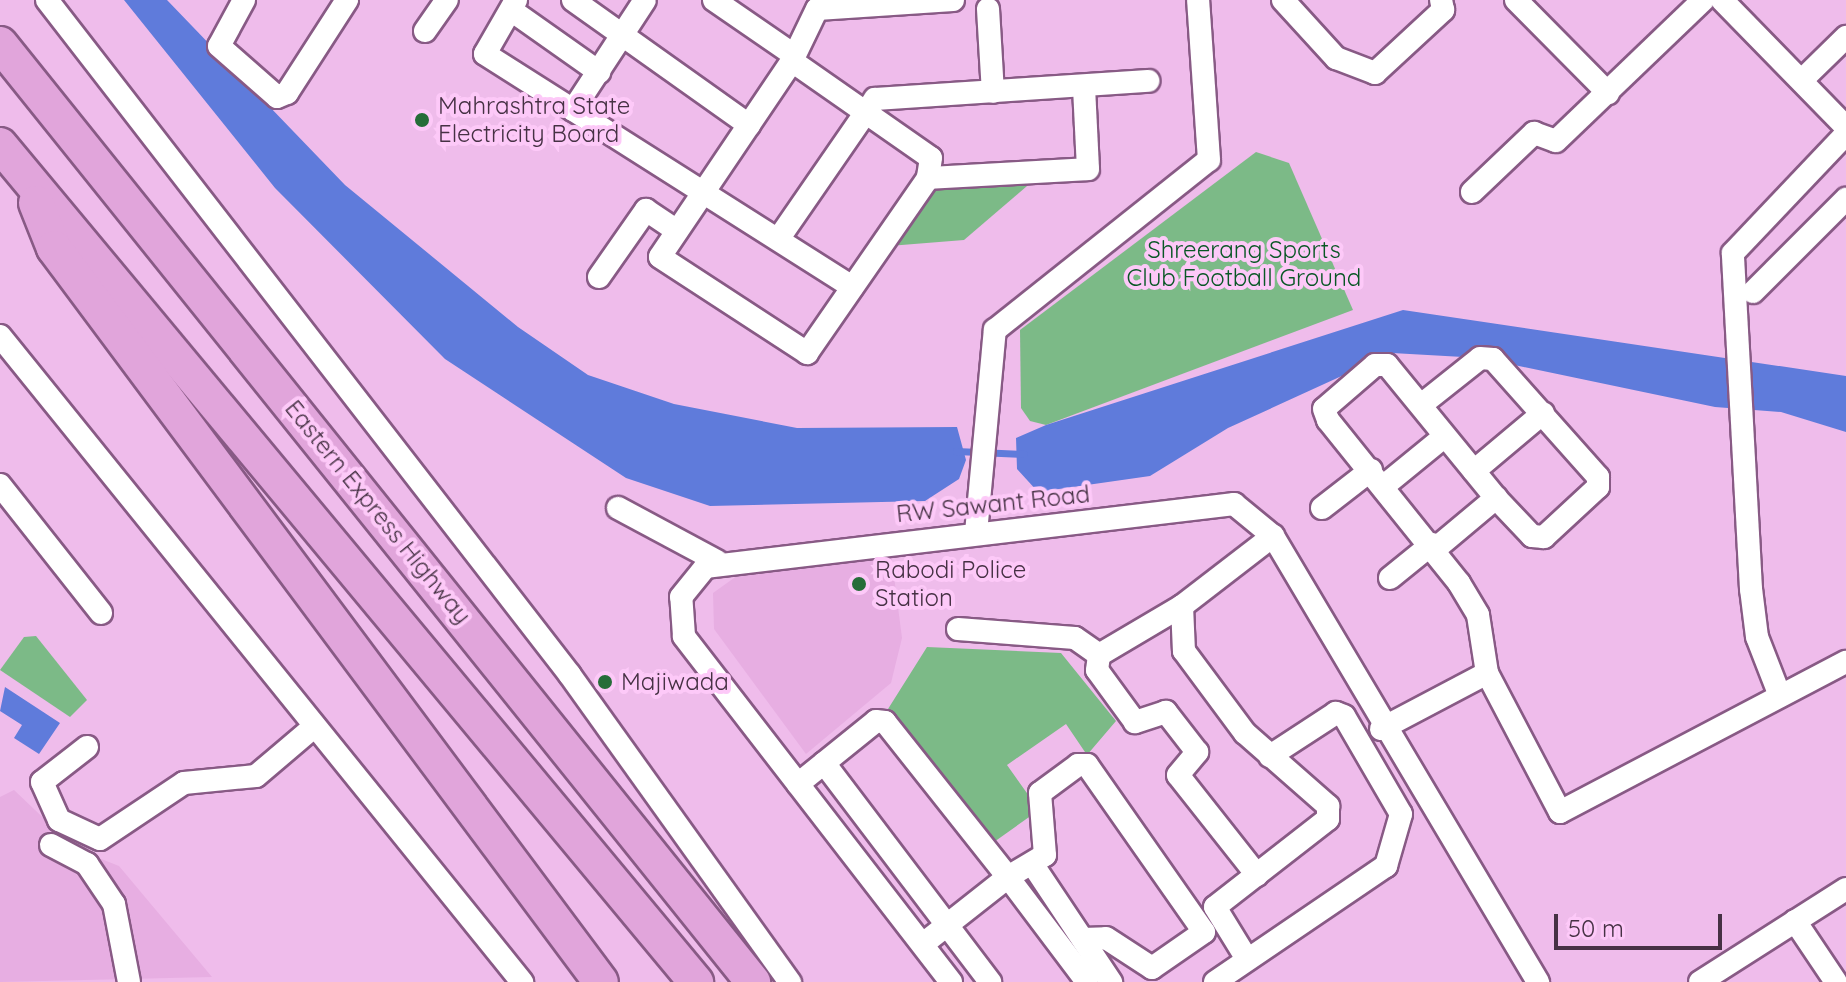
<!DOCTYPE html>
<html>
<head>
<meta charset="utf-8">
<style>
	body { margin:0 }
	#map { position:relative; width:1846px; height:982px; overflow:hidden; background:#efbceb; font-family:Quicksand,sans-serif }
	div>[style] { position:absolute }
	[style*='--x'] { left:calc(var(--x)*1px); top:calc(var(--y)*1px); width:calc(var(--w)*1px); rotate:calc(var(--a)*1deg) }
	.built>* { inset:0; background:#e7aee2 }
	.green>* { inset:0; background:#7cba87 }
	.water>* { inset:0; background:#5f7bdb }
	.stream>* { height:7px; margin:-3.5px; padding:0 3.5px; transform-origin:3.5px; border-radius:3.5px; background:#5f7bdb }
	.roads { filter:drop-shadow(2px 0 #885a85) drop-shadow(-2px 0 #885a85) drop-shadow(0 2px #885a85) drop-shadow(0 -2px #885a85) }
	.minor>* { height:22px; margin:-11px; padding:0 11px; transform-origin:11px; border-radius:11px; background:#fff }
	.highway>* { height:34px; margin:-17px; padding:0 17px; transform-origin:17px; border-radius:17px; background:#e1a5db }
	.dots>* { width:22px; height:22px; translate:-50% -50%; box-sizing:border-box; border:4px solid #fdc9f8; border-radius:50% }
	span { translate:-50% -50%; white-space:nowrap; text-align:center; line-height:1.15; -webkit-text-stroke:8px #fdc9f8; paint-order:stroke }
	.poi-label { font-size:24px; color:#463144 }
	.left { translate:0 -50%; text-align:left }
	.park-label { font-size:24px; color:#095725 }
	.street-label { font-size:24px; color:#463144 }
	.scale { position:absolute; left:1554px; top:914px; width:168px; height:36px; box-sizing:border-box; border:4px solid #463144; border-top:0; padding-left:10px; font-size:24px; line-height:28px; white-space:nowrap; color:#463144; -webkit-text-stroke:6px #fdc9f8; paint-order:stroke }
</style>
</head>
<body>
<div id="map">
	<div class="built">
		<i style="clip-path:polygon(891px 553px,902px 638px,891px 683px,806px 754px,714px 629px,713px 593px,741px 573px)"></i>
		<i style="clip-path:polygon(14px 790px,76px 849px,119px 866px,212px 977px,0 982px,0 797px)"></i>
	</div>
	<div class="green">
		<i style="clip-path:polygon(1256px 152px,1289px 163px,1353px 310px,1046px 425px,1030px 421px,1021px 408px,1020px 330px)"></i>
		<i style="clip-path:polygon(1034px 180px,964px 240px,889px 246px,932px 185px)"></i>
		<i style="clip-path:polygon(36px 636px,87px 700px,70px 717px,0 670px,24px 637px)"></i>
		<i style="clip-path:polygon(927px 647px,1061px 653px,1116px 721px,1087px 755px,1066px 724px,1007px 765px,1039px 810px,994px 842px,888px 709px)"></i>
	</div>
	<div class="water">
		<i style="clip-path:polygon(124px 0,167px 0,345px 185px,518px 327px,588px 375px,674px 404px,797px 428px,957px 427px,966px 460px,959px 479px,925px 501px,710px 506px,626px 478px,445px 359px,275px 188px)"></i>
		<i style="clip-path:polygon(1403px 310px,1846px 376px,1846px 432px,1781px 412px,1715px 407px,1481px 358px,1392px 353px,1228px 428px,1150px 476px,1038px 492px,1017px 469px,1016px 438px,1046px 425px)"></i>
		<i style="clip-path:polygon(5px 687px,60px 723px,39px 754px,14px 738px,22px 725px,0 711px)"></i>
	</div>
	<div class="stream">
		<i style="--x:956;--y:451;--w:68;--a:2.5"></i>
	</div>
	<div class="roads">
		<div class="minor">
			<i style="--x:47;--y:0;--w:854;--a:52.23"></i>
			<i style="--x:570;--y:675;--w:378;--a:54.4"></i>
			<i style="--x:244;--y:0;--w:52;--a:118.5"></i>
			<i style="--x:219;--y:46;--w:77;--a:41.3"></i>
			<i style="--x:277;--y:97;--w:11;--a:-22"></i>
			<i style="--x:287;--y:93;--w:111;--a:-57.2"></i>
			<i style="--x:516;--y:0;--w:62;--a:119.9"></i>
			<i style="--x:485;--y:54;--w:435;--a:32.4"></i>
			<i style="--x:573;--y:0;--w:216;--a:35.4"></i>
			<i style="--x:714;--y:0;--w:97;--a:34.5"></i>
			<i style="--x:953;--y:0;--w:136;--a:176.2"></i>
			<i style="--x:817;--y:9;--w:58;--a:115.7"></i>
			<i style="--x:792;--y:61;--w:236;--a:124"></i>
			<i style="--x:660;--y:257;--w:176;--a:33.1"></i>
			<i style="--x:807;--y:353;--w:213;--a:-55.3"></i>
			<i style="--x:928;--y:178;--w:160;--a:-3.2"></i>
			<i style="--x:1088;--y:169;--w:82;--a:-92.8"></i>
			<i style="--x:1283;--y:0;--w:79;--a:47.6"></i>
			<i style="--x:1336;--y:58;--w:42;--a:21"></i>
			<i style="--x:1375;--y:73;--w:93;--a:-42.8"></i>
			<i style="--x:1443;--y:10;--w:10;--a:-101"></i>
			<i style="--x:1516;--y:0;--w:131;--a:45.3"></i>
			<i style="--x:1722;--y:0;--w:177;--a:45.7"></i>
			<i style="--x:988;--y:9;--w:83;--a:86.6"></i>
			<i style="--x:511;--y:10;--w:108;--a:35.2"></i>
			<i style="--x:425;--y:31;--w:38;--a:-55"></i>
			<i style="--x:792;--y:61;--w:169;--a:34.9"></i>
			<i style="--x:931;--y:158;--w:20;--a:99"></i>
			<i style="--x:1802;--y:80;--w:62;--a:-44.3"></i>
			<i style="--x:573;--y:110;--w:131;--a:-56.8"></i>
			<i style="--x:1472;--y:192;--w:86;--a:-43.6"></i>
			<i style="--x:1534;--y:133;--w:23;--a:20"></i>
			<i style="--x:1556;--y:141;--w:204;--a:-43.8"></i>
			<i style="--x:779;--y:238;--w:169;--a:-55.4"></i>
			<i style="--x:875;--y:99;--w:274;--a:-3.8"></i>
			<i style="--x:599;--y:277;--w:82;--a:-55"></i>
			<i style="--x:646;--y:210;--w:37;--a:34"></i>
			<i style="--x:1753;--y:292;--w:132;--a:-45"></i>
			<i style="--x:0;--y:336;--w:831;--a:51.06"></i>
			<i style="--x:1421;--y:405;--w:75;--a:-38.5"></i>
			<i style="--x:1480;--y:358;--w:13;--a:4"></i>
			<i style="--x:1493;--y:359;--w:158;--a:48.3"></i>
			<i style="--x:1598;--y:477;--w:10;--a:90"></i>
			<i style="--x:1598;--y:487;--w:74;--a:137.2"></i>
			<i style="--x:1544;--y:537;--w:12;--a:-175"></i>
			<i style="--x:1532;--y:536;--w:52;--a:-133.5"></i>
			<i style="--x:1474;--y:471;--w:90;--a:-40"></i>
			<i style="--x:0;--y:485;--w:163;--a:51.7"></i>
			<i style="--x:1385;--y:485;--w:77;--a:-39.2"></i>
			<i style="--x:618;--y:508;--w:112;--a:28.2"></i>
			<i style="--x:1322;--y:508;--w:62;--a:-37.8"></i>
			<i style="--x:976;--y:533;--w:204;--a:-84.7"></i>
			<i style="--x:995;--y:330;--w:273;--a:-38.5"></i>
			<i style="--x:1209;--y:160;--w:160;--a:-93.9"></i>
			<i style="--x:1435;--y:549;--w:80;--a:-39.9"></i>
			<i style="--x:1496;--y:498;--w:172;--a:-129.3"></i>
			<i style="--x:1387;--y:365;--w:12;--a:180"></i>
			<i style="--x:1375;--y:365;--w:67;--a:139.2"></i>
			<i style="--x:1324;--y:409;--w:12;--a:70"></i>
			<i style="--x:1328;--y:420;--w:209;--a:51.2"></i>
			<i style="--x:1459;--y:583;--w:37;--a:59"></i>
			<i style="--x:1478;--y:615;--w:59;--a:81.2"></i>
			<i style="--x:1390;--y:578;--w:54;--a:-39"></i>
			<i style="--x:1182;--y:606;--w:45;--a:87.5"></i>
			<i style="--x:1184;--y:651;--w:102;--a:53.4"></i>
			<i style="--x:1245;--y:733;--w:111;--a:41.3"></i>
			<i style="--x:1328;--y:806;--w:13;--a:90"></i>
			<i style="--x:1328;--y:819;--w:143;--a:142.1"></i>
			<i style="--x:1215;--y:907;--w:61;--a:58.4"></i>
			<i style="--x:958;--y:629;--w:117;--a:4.4"></i>
			<i style="--x:1075;--y:638;--w:29;--a:35"></i>
			<i style="--x:1780;--y:696;--w:63;--a:-111.3"></i>
			<i style="--x:1757;--y:637;--w:48;--a:-97.1"></i>
			<i style="--x:1751;--y:589;--w:336;--a:-93.1"></i>
			<i style="--x:1733;--y:253;--w:164;--a:-46.5"></i>
			<i style="--x:1381;--y:729;--w:120;--a:-27.8"></i>
			<i style="--x:1487;--y:673;--w:157;--a:62.3"></i>
			<i style="--x:1560;--y:812;--w:323;--a:-27.7"></i>
			<i style="--x:87;--y:747;--w:57;--a:142.1"></i>
			<i style="--x:42;--y:782;--w:42;--a:65.9"></i>
			<i style="--x:59;--y:820;--w:45;--a:24.9"></i>
			<i style="--x:100;--y:839;--w:101;--a:-33.7"></i>
			<i style="--x:184;--y:783;--w:72;--a:-5.6"></i>
			<i style="--x:256;--y:776;--w:77;--a:-40.3"></i>
			<i style="--x:824;--y:763;--w:275;--a:52.8"></i>
			<i style="--x:798;--y:784;--w:100;--a:-38.9"></i>
			<i style="--x:876;--y:721;--w:9;--a:6"></i>
			<i style="--x:885;--y:722;--w:198;--a:51.6"></i>
			<i style="--x:1008;--y:877;--w:108;--a:141.8"></i>
			<i style="--x:51;--y:845;--w:41;--a:27.8"></i>
			<i style="--x:87;--y:864;--w:48;--a:56"></i>
			<i style="--x:114;--y:904;--w:79;--a:79.1"></i>
			<i style="--x:1033;--y:865;--w:141;--a:56.3"></i>
			<i style="--x:1257;--y:875;--w:127;--a:-128.3"></i>
			<i style="--x:1178;--y:775;--w:30;--a:-50"></i>
			<i style="--x:1197;--y:752;--w:51;--a:-127.8"></i>
			<i style="--x:1166;--y:712;--w:33;--a:162"></i>
			<i style="--x:1135;--y:722;--w:64;--a:-126.2"></i>
			<i style="--x:1097;--y:670;--w:15;--a:-82"></i>
			<i style="--x:1099;--y:655;--w:96;--a:-30.6"></i>
			<i style="--x:1182;--y:606;--w:115;--a:-37.6"></i>
			<i style="--x:1795;--y:921;--w:73;--a:56.1"></i>
			<i style="--x:1083;--y:939;--w:23;--a:-2"></i>
			<i style="--x:1106;--y:938;--w:55;--a:33.1"></i>
			<i style="--x:1152;--y:968;--w:63;--a:-34.7"></i>
			<i style="--x:1204;--y:932;--w:204;--a:-125"></i>
			<i style="--x:1087;--y:765;--w:9;--a:180"></i>
			<i style="--x:1078;--y:765;--w:47;--a:143.6"></i>
			<i style="--x:1040;--y:793;--w:62;--a:85.4"></i>
			<i style="--x:1045;--y:855;--w:43;--a:149.3"></i>
			<i style="--x:1008;--y:877;--w:131;--a:53"></i>
			<i style="--x:951;--y:982;--w:437;--a:-127.7"></i>
			<i style="--x:684;--y:636;--w:39;--a:-94"></i>
			<i style="--x:681;--y:597;--w:38;--a:-51"></i>
			<i style="--x:705;--y:567;--w:533;--a:-6.79"></i>
			<i style="--x:1234;--y:504;--w:50;--a:39.4"></i>
			<i style="--x:1273;--y:536;--w:519;--a:59.28"></i>
			<i style="--x:1215;--y:982;--w:207;--a:-34.2"></i>
			<i style="--x:1386;--y:866;--w:54;--a:-73.9"></i>
			<i style="--x:1401;--y:814;--w:113;--a:-120.2"></i>
			<i style="--x:1344;--y:716;--w:9;--a:-159"></i>
			<i style="--x:1336;--y:713;--w:79;--a:146.9"></i>
			<i style="--x:1700;--y:982;--w:173;--a:-32.5"></i>
		</div>
		<div class="highway">
			<i style="--x:0;--y:44;--w:1203;--a:51.24"></i>
			<i style="--x:0;--y:145;--w:1089;--a:50.26"></i>
			<i style="--x:36;--y:203;--w:48;--a:68.2"></i>
			<i style="--x:54;--y:248;--w:915;--a:53.31"></i>
		</div>
	</div>
	<div class="dots">
		<i style="left:422px;top:120px;background:#266d39"></i>
		<i style="left:859px;top:584px;background:#266d39"></i>
		<i style="left:605px;top:682px;background:#266d39"></i>
	</div>
	<div class="poi-label">
		<span class="left" style="left:438px;top:120px">Mahrashtra State<br>Electricity Board</span>
		<span class="left" style="left:875px;top:584px">Rabodi Police<br>Station</span>
		<span class="left" style="left:621px;top:682px">Majiwada</span>
	</div>
	<div class="park-label">
		<span style="left:1244px;top:264px">Shreerang Sports<br>Club Football Ground</span>
	</div>
	<div class="street-label">
		<span style="left:993px;top:504px;rotate:-6deg">RW Sawant Road</span>
		<span style="left:378px;top:512px;rotate:51deg">Eastern Express Highway</span>
	</div>
	<div class="scale">50 m</div>
</div>
</body>
</html>
